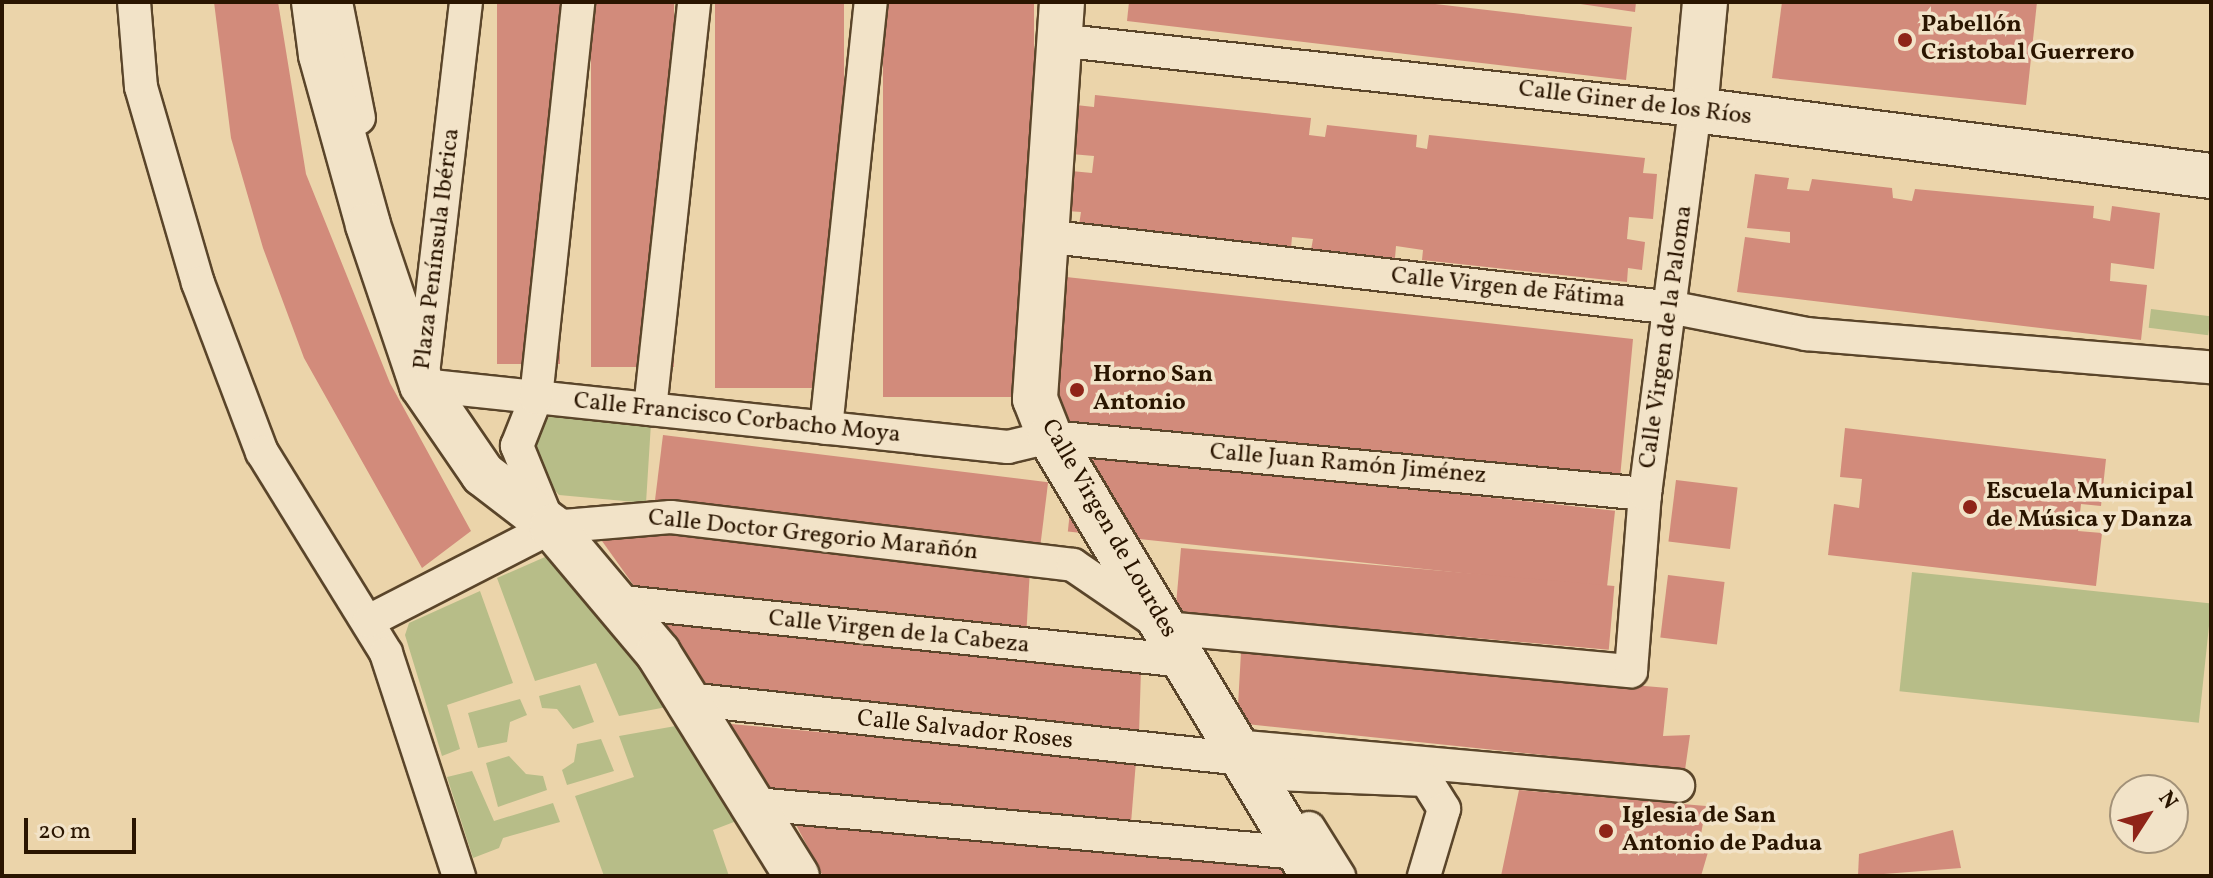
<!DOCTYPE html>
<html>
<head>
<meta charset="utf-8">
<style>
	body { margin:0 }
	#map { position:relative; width:2213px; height:878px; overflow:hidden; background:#ebd4aa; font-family:Vollkorn,serif }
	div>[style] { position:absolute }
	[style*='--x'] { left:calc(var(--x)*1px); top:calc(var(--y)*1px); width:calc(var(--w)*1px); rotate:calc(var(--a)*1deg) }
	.green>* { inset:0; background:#b7bd88; transform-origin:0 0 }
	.building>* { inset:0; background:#d28b7b; transform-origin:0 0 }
	.roads { filter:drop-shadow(2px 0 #5a452a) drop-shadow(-2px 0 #5a452a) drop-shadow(0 2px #5a452a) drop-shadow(0 -2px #5a452a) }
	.street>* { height:32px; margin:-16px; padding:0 16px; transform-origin:16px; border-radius:16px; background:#f2e3c8 }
	.secondary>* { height:44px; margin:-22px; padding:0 22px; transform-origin:22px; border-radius:22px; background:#f2e3c8 }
	.dots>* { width:22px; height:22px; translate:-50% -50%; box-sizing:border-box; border:4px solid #f2e3c8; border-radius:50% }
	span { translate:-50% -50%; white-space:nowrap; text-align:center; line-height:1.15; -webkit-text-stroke:7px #f2e3c8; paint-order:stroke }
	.poi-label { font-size:24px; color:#2a1500; font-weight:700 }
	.left { translate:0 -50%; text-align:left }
	.street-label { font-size:24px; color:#2a1500 }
	.frame { position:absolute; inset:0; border:4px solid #2a1500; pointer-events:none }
	.north { position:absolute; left:2109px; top:774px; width:80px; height:80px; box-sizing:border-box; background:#f2e3c8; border:2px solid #a29178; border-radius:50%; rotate:54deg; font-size:22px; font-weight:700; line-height:32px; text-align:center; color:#2a1500 }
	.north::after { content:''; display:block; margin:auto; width:28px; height:36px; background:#8f2418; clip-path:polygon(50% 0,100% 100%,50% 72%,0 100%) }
	.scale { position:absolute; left:24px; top:818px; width:112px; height:36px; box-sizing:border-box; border:4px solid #2a1500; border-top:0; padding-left:10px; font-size:24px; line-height:28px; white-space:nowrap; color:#2a1500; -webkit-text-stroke:6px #f2e3c8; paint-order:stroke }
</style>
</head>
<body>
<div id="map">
	<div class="green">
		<i style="left:2151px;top:309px;width:60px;height:19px;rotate:7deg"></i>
		<i style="clip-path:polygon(557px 412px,651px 423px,646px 503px,559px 495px,537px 471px,531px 449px,534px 427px)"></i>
		<i style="clip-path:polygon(545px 557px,567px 566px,672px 706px,619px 716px,596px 663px,535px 681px,497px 578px)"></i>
		<i style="left:1912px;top:572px;width:301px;height:120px;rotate:6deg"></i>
		<i style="clip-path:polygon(480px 591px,513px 683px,447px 705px,460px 749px,442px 756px,405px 635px,409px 623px)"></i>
		<i style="clip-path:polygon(580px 685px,594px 722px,573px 729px,557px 709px,542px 708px,539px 696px)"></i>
		<i style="clip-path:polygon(520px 699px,527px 715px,510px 722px,507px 742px,478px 748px,468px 713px)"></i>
		<i style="clip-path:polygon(687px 724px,747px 817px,713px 830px,729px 876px,604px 876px,575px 796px,634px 777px,619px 736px)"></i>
		<i style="clip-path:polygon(601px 739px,614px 771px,567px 785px,562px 770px,574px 762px,577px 744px)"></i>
		<i style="clip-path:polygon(509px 756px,526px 774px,543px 776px,547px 790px,498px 807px,486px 763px)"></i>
		<i style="clip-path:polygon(472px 771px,494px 821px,553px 803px,560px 822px,503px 838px,499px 848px,473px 858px,447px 777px)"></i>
	</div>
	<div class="building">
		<i style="clip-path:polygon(214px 2px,278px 2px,306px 174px,390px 383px,471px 531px,422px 568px,304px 358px,263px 248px,231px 138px)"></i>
		<i style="left:497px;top:2px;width:63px;height:362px"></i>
		<i style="left:591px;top:2px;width:83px;height:365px"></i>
		<i style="left:715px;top:2px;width:129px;height:386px"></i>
		<i style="left:883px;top:2px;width:151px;height:395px"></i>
		<i style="clip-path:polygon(1129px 2px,1418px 2px,1632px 27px,1626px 80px,1127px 21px)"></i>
		<i style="clip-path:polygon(1567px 2px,1636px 2px,1635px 12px)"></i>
		<i style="clip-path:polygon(1782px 2px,2037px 2px,2026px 105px,1772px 78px)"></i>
		<i style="clip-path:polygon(1095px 95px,1311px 118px,1309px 135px,1325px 137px,1327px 125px,1417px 135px,1416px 147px,1427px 149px,1429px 135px,1645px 158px,1643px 173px,1657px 174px,1653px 219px,1629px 217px,1627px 239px,1645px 242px,1642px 270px,1628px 268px,1627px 282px,1422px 260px,1423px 250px,1396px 246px,1395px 258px,1311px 250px,1313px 239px,1292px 237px,1291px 248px,1079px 225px,1081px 212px,1067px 211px,1071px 171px,1092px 173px,1094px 156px,1071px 154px,1076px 105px,1094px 107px)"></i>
		<i style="clip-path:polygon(1755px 174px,1789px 178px,1787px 189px,1809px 191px,1812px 179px,1892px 188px,1893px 198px,1912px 201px,1915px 189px,2094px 206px,2093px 218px,2110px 221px,2112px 206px,2160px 213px,2154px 269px,2111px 263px,2110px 281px,2147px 285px,2141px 340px,1737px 292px,1745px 237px,1790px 243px,1790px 232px,1747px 228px)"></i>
		<i style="clip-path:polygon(1057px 276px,1633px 339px,1620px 478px,1058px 423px,1047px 364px)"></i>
		<i style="clip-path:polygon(1845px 428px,2106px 459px,2101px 506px,2081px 504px,2078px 531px,2102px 533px,2096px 586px,1828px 555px,1834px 504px,1859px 508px,1862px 479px,1840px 477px)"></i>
		<i style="left:663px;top:435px;width:388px;height:71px;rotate:7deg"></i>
		<i style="left:1076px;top:454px;width:542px;height:78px;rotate:6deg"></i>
		<i style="left:1676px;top:480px;width:62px;height:62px;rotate:7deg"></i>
		<i style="clip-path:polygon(657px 532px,1030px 569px,1026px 638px,642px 597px,602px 541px)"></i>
		<i style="left:1181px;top:548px;width:435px;height:64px;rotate:5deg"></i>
		<i style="left:1668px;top:575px;width:57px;height:63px;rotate:7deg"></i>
		<i style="clip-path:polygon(649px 617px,1141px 669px,1139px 734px,701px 692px)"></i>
		<i style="clip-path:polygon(1241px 652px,1668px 688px,1663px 736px,1690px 735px,1685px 770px,1237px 723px)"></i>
		<i style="clip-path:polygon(731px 724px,1136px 761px,1131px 823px,774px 796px)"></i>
		<i style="clip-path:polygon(1519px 790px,1706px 806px,1700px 840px,1711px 842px,1701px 876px,1501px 876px)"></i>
		<i style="clip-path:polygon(794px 821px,1291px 868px,1296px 876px,823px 876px)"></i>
		<i style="clip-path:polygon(1953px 830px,1961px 868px,1858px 876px,1859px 854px)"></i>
	</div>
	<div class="roads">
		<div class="street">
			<i style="--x:134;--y:2;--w:85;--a:85.3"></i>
			<i style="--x:141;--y:87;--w:204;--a:73.8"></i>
			<i style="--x:198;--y:283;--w:181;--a:69.3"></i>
			<i style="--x:262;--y:452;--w:236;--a:58.3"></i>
			<i style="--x:386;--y:653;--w:235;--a:71.9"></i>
			<i style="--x:336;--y:2;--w:118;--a:78.8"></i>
			<i style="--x:466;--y:2;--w:386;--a:96.6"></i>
			<i style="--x:422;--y:385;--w:589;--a:6.04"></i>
			<i style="--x:1008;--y:447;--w:43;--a:-13.4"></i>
			<i style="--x:1050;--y:437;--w:598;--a:5.47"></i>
			<i style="--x:1043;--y:236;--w:635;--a:6.51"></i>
			<i style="--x:1674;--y:308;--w:135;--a:11.1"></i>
			<i style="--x:1806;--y:334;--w:406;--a:4.7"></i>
			<i style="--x:650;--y:409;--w:409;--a:-83.8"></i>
			<i style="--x:826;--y:428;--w:428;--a:-84"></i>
			<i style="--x:546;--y:517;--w:77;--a:-112.2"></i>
			<i style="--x:517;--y:446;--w:52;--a:-68.4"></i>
			<i style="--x:536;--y:398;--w:398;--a:-83.9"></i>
			<i style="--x:613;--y:601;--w:575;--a:5.99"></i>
			<i style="--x:369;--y:621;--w:206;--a:-27.2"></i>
			<i style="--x:552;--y:527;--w:119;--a:-4.8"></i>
			<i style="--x:671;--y:517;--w:405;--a:6.8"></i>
			<i style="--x:1073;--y:565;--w:112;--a:34.4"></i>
			<i style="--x:1165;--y:628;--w:468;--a:5.3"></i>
			<i style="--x:1631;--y:671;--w:178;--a:-85.5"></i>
			<i style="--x:1645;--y:494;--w:387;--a:-82.6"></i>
			<i style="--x:1695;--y:110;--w:642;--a:-173.74"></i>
			<i style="--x:687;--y:699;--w:559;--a:6.16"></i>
			<i style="--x:1234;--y:746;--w:446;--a:5.1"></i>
			<i style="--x:1276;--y:774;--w:150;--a:2.3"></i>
			<i style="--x:1426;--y:780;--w:34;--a:58"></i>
			<i style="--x:1444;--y:809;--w:70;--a:106.6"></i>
			<i style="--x:756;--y:804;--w:545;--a:5.16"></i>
			<i style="--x:1309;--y:828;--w:57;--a:58"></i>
		</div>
		<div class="secondary">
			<i style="--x:314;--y:2;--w:53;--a:82.5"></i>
			<i style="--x:321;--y:55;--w:176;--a:74.5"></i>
			<i style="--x:368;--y:225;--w:169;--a:71.4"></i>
			<i style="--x:422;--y:385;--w:108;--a:55.6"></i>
			<i style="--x:483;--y:474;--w:87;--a:37.5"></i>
			<i style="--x:552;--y:527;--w:165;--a:49.9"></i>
			<i style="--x:658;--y:653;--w:263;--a:58.1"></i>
			<i style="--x:1062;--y:2;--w:398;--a:93.9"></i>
			<i style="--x:1035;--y:399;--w:41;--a:68.5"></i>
			<i style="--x:1050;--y:437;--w:512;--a:59.07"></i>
			<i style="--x:1705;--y:2;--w:108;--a:95.3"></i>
			<i style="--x:1695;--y:110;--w:520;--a:7.29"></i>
		</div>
	</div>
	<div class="dots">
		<i style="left:1905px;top:40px;background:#8f2418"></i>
		<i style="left:1077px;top:390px;background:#8f2418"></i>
		<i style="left:1970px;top:507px;background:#8f2418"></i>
		<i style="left:1606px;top:831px;background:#8f2418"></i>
	</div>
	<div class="poi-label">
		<span class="left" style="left:1921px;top:40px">Pabellón<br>Cristobal Guerrero</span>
		<span class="left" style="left:1093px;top:390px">Horno San<br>Antonio</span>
		<span class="left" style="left:1986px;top:507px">Escuela Municipal<br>de Música y Danza</span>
		<span class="left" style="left:1622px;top:831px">Iglesia de San<br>Antonio de Padua</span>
	</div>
	<div class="street-label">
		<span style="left:1635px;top:104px;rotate:7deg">Calle Giner de los Ríos</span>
		<span style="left:438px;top:249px;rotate:-83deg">Plaza Península Ibérica</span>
		<span style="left:1508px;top:289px;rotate:6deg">Calle Virgen de Fátima</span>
		<span style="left:1667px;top:337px;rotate:-82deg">Calle Virgen de la Paloma</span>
		<span style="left:737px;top:419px;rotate:6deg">Calle Francisco Corbacho Moya</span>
		<span style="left:1348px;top:465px;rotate:5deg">Calle Juan Ramón Jiménez</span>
		<span style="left:1108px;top:529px;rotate:60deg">Calle Virgen de Lourdes</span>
		<span style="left:813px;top:536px;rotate:6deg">Calle Doctor Gregorio Marañón</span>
		<span style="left:899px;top:633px;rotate:6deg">Calle Virgen de la Cabeza</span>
		<span style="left:965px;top:731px;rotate:6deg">Calle Salvador Roses</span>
	</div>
	<div class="frame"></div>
	<div class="north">N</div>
	<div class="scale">20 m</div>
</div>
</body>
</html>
